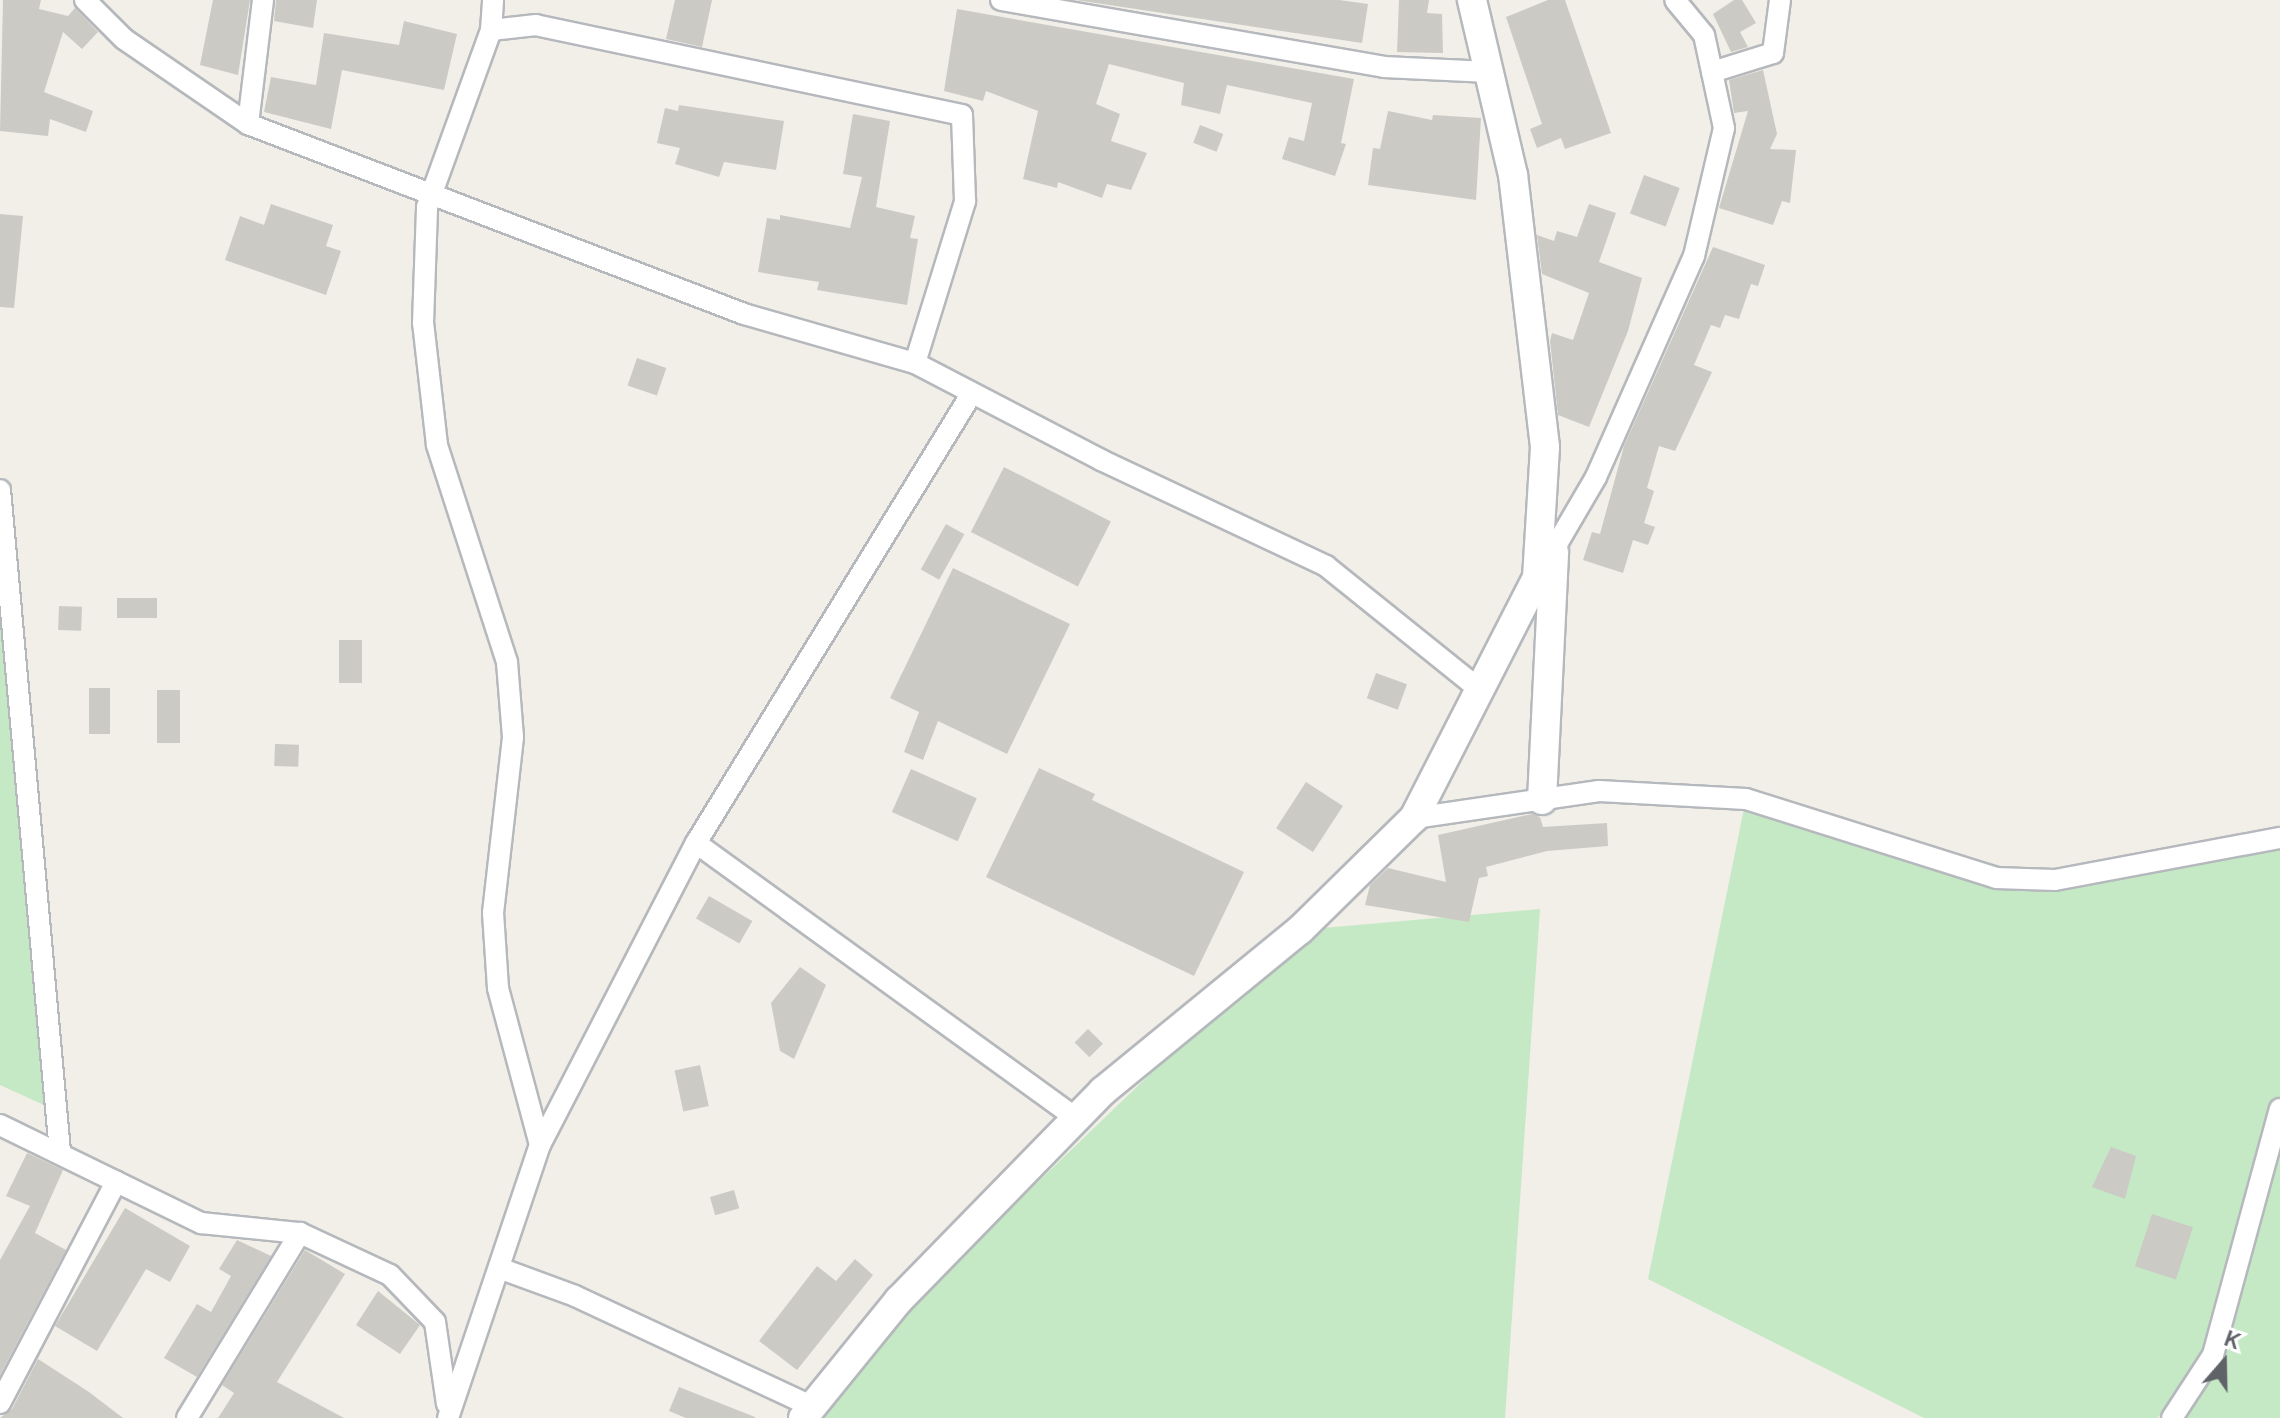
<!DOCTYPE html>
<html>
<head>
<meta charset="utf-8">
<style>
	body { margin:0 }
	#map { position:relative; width:2280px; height:1418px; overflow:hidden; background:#f1efe8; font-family:Raleway,sans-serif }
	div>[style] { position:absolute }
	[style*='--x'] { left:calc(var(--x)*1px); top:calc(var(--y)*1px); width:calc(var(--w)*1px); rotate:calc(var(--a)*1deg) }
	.green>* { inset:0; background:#c5e8c5 }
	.building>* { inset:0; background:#cccac5; transform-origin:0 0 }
	.roads { filter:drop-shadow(2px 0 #b5b8bc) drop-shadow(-2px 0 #b5b8bc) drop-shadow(0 2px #b5b8bc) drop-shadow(0 -2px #b5b8bc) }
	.street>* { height:20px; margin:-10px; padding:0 10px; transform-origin:10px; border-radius:10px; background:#fff }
	.secondary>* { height:28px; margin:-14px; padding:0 14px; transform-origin:14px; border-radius:14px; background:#fff }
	span { translate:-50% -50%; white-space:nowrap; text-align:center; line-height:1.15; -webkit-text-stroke:8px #fff; paint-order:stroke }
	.north { position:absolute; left:2184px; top:1322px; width:80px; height:80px; -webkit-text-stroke:6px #fff; paint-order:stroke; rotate:20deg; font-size:22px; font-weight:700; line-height:32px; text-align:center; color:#5f6368 }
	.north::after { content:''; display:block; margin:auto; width:28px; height:36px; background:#5f6368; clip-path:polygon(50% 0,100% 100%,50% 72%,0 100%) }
</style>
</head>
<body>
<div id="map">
	<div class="green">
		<i style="clip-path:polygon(0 566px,55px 1110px,0 1085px)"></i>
		<i style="clip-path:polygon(1746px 799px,2055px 880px,2280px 836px,2280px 1130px,2229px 1306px,2280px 1147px,2280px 1418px,2172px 1418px,2208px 1361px,2157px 1418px,1924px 1418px,1648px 1279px)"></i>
		<i style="clip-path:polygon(1540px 909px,1505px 1418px,823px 1418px,837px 1375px,1300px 930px)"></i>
	</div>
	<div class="building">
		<i style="clip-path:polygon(3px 0,41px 0,39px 9px,68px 16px,75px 8px,98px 32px,82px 49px,63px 32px,44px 92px,93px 111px,86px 132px,50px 119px,48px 136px,0 131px)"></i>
		<i style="clip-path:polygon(213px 0,250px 0,238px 75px,200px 65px)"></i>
		<i style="clip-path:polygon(276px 0,317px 0,313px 28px,274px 21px)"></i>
		<i style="clip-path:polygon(675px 0,712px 0,702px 47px,666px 39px)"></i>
		<i style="clip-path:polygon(1076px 0,1339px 0,1368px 4px,1362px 43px)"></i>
		<i style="clip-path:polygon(1399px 0,1429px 0,1427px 13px,1442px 14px,1443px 53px,1397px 52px)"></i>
		<i style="clip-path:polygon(1548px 0,1565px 0,1611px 133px,1565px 149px,1561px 138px,1537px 148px,1530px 129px,1542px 124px,1506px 17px)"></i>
		<i style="clip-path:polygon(1734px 0,1742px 0,1756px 23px,1740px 32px,1748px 47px,1731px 52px,1713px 14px)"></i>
		<i style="clip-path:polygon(957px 9px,1354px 79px,1341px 143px,1346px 144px,1335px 176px,1282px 159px,1289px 137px,1304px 141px,1312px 103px,1227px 85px,1220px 114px,1181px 105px,1184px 83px,1109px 64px,1096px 104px,1120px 114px,1111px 141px,1147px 153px,1131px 190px,1107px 184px,1102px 198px,1058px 182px,1057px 188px,1023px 179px,1038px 111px,986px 91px,983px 101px,944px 91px)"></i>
		<i style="clip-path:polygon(404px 21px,457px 34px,444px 90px,342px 70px,331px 129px,264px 112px,271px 77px,316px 85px,324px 33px,399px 45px)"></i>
		<i style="clip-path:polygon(1763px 70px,1777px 134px,1770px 149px,1796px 150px,1790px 203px,1782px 201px,1773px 225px,1719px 208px,1748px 111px,1734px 113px,1729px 80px)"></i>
		<i style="clip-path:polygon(679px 105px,784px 121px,776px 170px,724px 162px,719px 177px,675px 164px,680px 148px,657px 143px,665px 108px,678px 111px)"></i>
		<i style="clip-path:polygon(1388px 111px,1432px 120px,1433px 115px,1481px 118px,1476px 200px,1368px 185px,1373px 148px,1380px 149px)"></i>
		<i style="clip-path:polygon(853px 114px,890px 121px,876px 207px,915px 216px,910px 238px,918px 239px,907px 305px,817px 290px,819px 282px,758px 272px,767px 218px,780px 220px,780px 215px,850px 228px,862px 177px,843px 174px)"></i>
		<i style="left:1200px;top:125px;width:25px;height:19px;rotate:21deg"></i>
		<i style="left:1644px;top:175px;width:38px;height:41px;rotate:20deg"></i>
		<i style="clip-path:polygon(271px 204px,333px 225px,326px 246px,341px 251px,326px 295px,225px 260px,240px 216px,264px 225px)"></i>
		<i style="clip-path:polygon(1589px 204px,1616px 213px,1599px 262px,1642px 278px,1628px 331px,1589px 427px,1558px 415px,1550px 341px,1552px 333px,1573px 340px,1589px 293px,1542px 274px,1537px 235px,1554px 241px,1557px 231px,1577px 237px)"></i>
		<i style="clip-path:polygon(0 214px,23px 216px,14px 308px,0 307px)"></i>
		<i style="clip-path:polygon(1713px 247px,1765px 265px,1758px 286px,1751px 284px,1739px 319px,1725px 315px,1720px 328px,1711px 325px,1694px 365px,1712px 372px,1675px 451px,1659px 446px,1647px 488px,1654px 491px,1644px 523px,1655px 527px,1648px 545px,1633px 540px,1623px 573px,1583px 560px,1592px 532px,1600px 534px,1624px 446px)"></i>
		<i style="left:637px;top:358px;width:31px;height:29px;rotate:19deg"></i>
		<i style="left:1004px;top:467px;width:120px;height:73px;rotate:27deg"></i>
		<i style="left:946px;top:524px;width:21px;height:52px;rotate:29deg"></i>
		<i style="clip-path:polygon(953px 568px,1070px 624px,1007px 754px,938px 721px,923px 760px,904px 752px,919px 712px,890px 698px)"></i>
		<i style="left:117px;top:598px;width:40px;height:20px"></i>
		<i style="left:59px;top:606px;width:23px;height:24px;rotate:2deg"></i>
		<i style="left:339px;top:640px;width:23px;height:43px"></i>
		<i style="left:1376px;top:673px;width:33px;height:27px;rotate:20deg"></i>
		<i style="left:89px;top:688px;width:21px;height:46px"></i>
		<i style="left:157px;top:690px;width:23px;height:53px"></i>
		<i style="left:275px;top:744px;width:24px;height:22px;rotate:2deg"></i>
		<i style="clip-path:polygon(1039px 768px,1095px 794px,1092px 800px,1244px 872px,1194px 976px,986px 877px)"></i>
		<i style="left:911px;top:769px;width:72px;height:47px;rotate:24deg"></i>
		<i style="left:1306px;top:782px;width:44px;height:55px;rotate:33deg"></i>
		<i style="clip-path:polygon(1532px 814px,1540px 817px,1543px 827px,1607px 823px,1608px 846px,1547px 851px,1486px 867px,1488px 876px,1479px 878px,1469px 922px,1365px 905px,1370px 885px,1388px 868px,1446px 882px,1438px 835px)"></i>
		<i style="left:709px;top:896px;width:50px;height:26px;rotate:30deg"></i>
		<i style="clip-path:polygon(800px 967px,826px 985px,794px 1059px,780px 1051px,771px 1003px)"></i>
		<i style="left:1088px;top:1029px;width:21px;height:19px;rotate:45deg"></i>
		<i style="left:700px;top:1065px;width:42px;height:26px;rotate:78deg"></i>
		<i style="clip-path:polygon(2111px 1147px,2136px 1156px,2125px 1199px,2092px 1187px)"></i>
		<i style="clip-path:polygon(27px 1153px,63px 1170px,35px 1233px,66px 1250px,0 1375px,0 1260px,30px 1206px,6px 1196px)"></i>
		<i style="left:734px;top:1190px;width:19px;height:25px;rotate:74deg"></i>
		<i style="clip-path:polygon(125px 1208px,190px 1246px,170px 1282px,146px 1269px,97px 1351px,55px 1326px)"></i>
		<i style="left:2152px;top:1214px;width:43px;height:55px;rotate:18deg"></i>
		<i style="clip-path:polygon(237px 1240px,271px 1256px,197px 1377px,164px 1358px,197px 1304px,211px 1312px,231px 1276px,219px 1269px)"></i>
		<i style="clip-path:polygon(305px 1250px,345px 1274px,277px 1382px,344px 1418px,218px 1418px,234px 1393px,222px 1385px)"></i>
		<i style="clip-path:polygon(855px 1259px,873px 1275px,797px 1370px,759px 1341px,817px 1266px,836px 1281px)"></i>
		<i style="clip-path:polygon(378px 1291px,420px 1325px,400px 1354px,356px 1325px)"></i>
		<i style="clip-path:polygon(38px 1359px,89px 1392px,123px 1418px,0 1418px,12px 1409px)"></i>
		<i style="clip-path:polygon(679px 1387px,755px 1417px,755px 1418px,686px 1418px,669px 1411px)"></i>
	</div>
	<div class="roads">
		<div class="street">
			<i style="--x:85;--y:0;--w:55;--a:45"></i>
			<i style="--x:124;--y:39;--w:150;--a:34.4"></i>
			<i style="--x:248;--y:124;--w:531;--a:20.96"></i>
			<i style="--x:744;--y:314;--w:178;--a:16"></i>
			<i style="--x:915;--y:363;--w:170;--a:-72.8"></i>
			<i style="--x:965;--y:201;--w:86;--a:-92"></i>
			<i style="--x:962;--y:115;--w:435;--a:-168.1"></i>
			<i style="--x:536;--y:25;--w:45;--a:173.7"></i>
			<i style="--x:1001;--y:0;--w:389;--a:9.9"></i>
			<i style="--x:1384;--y:67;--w:105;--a:2.7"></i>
			<i style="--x:1712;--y:72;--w:64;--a:-17.3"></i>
			<i style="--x:1773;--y:53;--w:53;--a:-82.5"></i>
			<i style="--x:248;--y:124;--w:125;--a:-83.1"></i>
			<i style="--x:915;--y:363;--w:210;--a:27.5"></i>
			<i style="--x:1101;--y:460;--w:249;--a:25.2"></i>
			<i style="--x:1326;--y:566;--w:198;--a:38.8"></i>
			<i style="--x:0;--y:490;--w:665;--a:84.82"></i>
			<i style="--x:1547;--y:561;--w:97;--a:-59.7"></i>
			<i style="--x:1596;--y:477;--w:242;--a:-66.1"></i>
			<i style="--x:1694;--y:256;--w:131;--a:-76.8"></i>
			<i style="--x:1724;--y:128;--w:95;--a:-102.1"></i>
			<i style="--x:1704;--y:35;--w:45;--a:-129.6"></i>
			<i style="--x:1414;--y:818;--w:187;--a:-8.3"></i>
			<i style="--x:1599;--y:791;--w:147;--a:3.1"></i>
			<i style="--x:1746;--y:799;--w:262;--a:17.5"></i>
			<i style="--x:1996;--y:878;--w:59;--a:1.9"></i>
			<i style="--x:2055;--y:880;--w:229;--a:-10.6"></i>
			<i style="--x:696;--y:843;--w:470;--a:35.9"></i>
			<i style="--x:0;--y:1125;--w:224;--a:26"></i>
			<i style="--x:201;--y:1223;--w:100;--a:5.8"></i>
			<i style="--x:300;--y:1233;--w:99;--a:25"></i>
			<i style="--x:390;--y:1275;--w:65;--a:46.2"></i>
			<i style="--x:435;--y:1322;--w:83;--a:81.7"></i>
			<i style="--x:540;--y:1145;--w:340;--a:-62.7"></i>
			<i style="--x:696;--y:843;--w:528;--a:-58.48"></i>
			<i style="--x:499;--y:1268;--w:81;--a:20.2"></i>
			<i style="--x:575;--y:1296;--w:260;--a:25"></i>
			<i style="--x:0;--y:1403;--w:250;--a:-62.3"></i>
			<i style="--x:187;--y:1418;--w:217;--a:-58.6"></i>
			<i style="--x:448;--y:1418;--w:288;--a:-71.4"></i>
			<i style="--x:540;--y:1145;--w:163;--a:-105"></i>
			<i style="--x:498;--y:988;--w:75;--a:-93.8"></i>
			<i style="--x:493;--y:913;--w:177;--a:-83.5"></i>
			<i style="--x:513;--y:737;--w:75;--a:-94.6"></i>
			<i style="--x:507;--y:662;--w:228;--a:-107.9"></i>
			<i style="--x:437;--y:445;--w:123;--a:-96.5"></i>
			<i style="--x:423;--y:323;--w:116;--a:-88"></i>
			<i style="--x:427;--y:207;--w:188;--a:-70.1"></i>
			<i style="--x:491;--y:30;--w:30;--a:-86"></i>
			<i style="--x:2172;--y:1418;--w:75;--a:-56.9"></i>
			<i style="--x:2213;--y:1355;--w:255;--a:-74.8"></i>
		</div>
		<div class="secondary">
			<i style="--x:1542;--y:800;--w:248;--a:-87.2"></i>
			<i style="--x:803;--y:1418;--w:152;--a:-50.9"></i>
			<i style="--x:899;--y:1300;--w:292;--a:-45.7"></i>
			<i style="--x:1103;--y:1091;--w:254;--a:-39.3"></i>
			<i style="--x:1300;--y:930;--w:160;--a:-44.5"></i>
			<i style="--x:1414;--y:818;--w:270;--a:-62.9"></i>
			<i style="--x:1537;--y:578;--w:131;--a:-86.5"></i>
			<i style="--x:1545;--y:447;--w:274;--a:-96.7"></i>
			<i style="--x:1513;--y:175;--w:180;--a:-103.2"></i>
		</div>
	</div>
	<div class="north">K</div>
</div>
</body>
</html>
